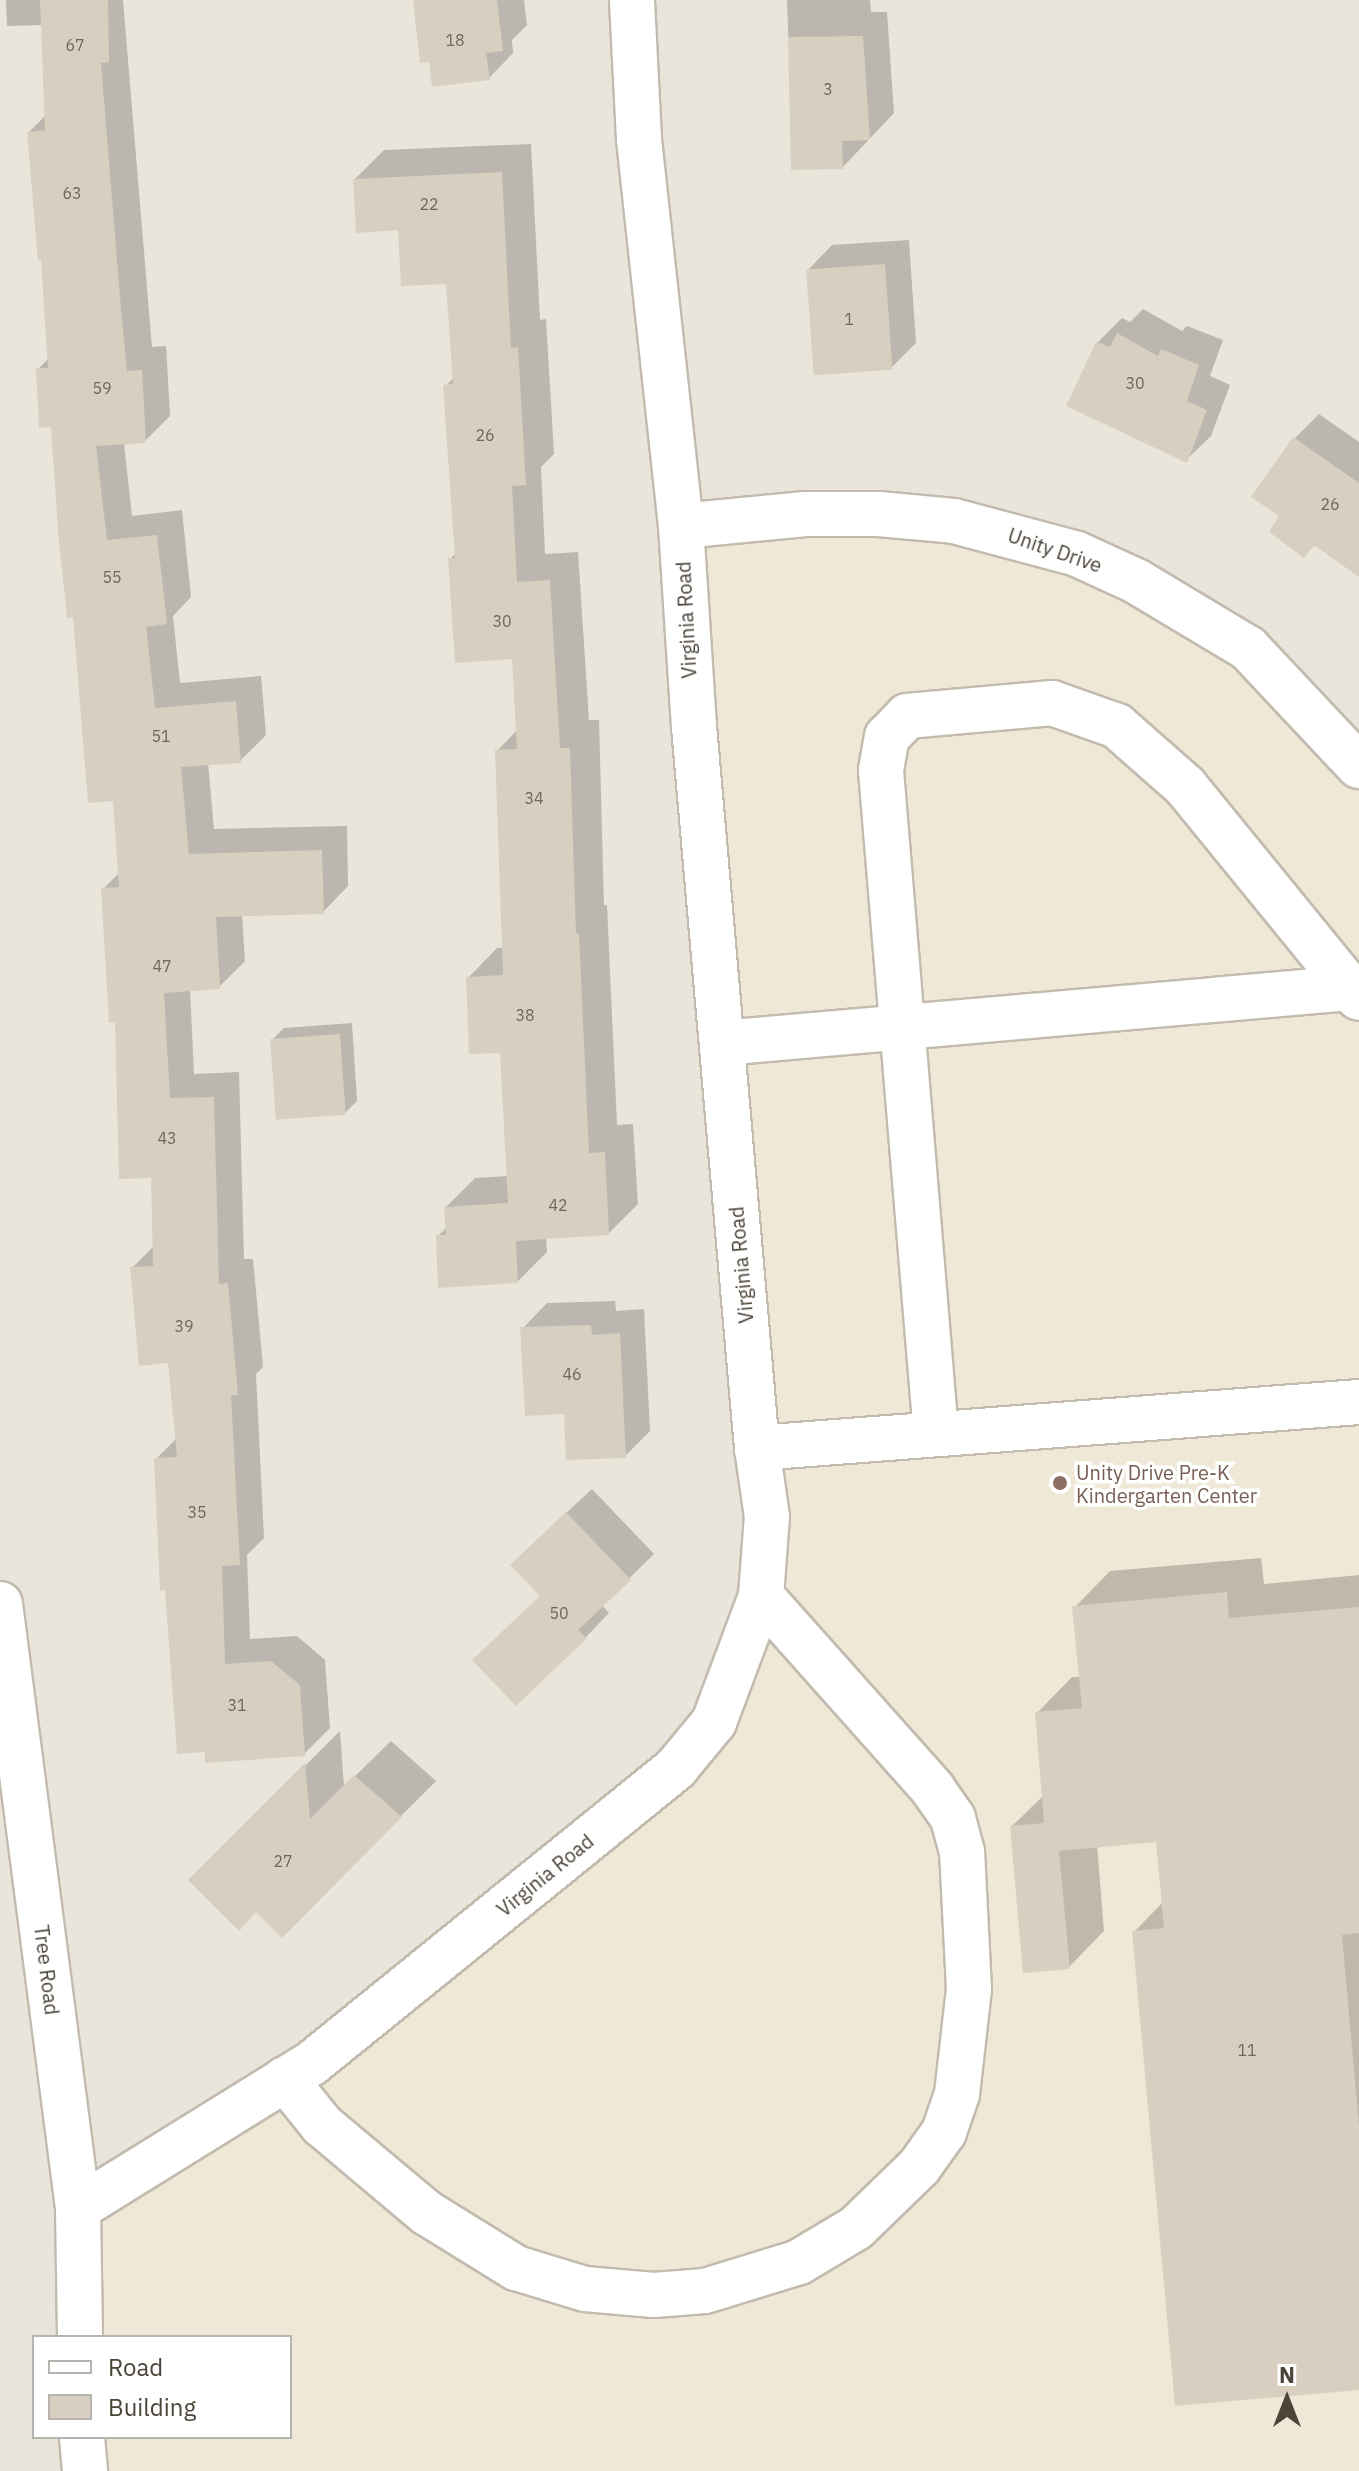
<!DOCTYPE html>
<html>
<head>
<meta charset="utf-8">
<style>
	body { margin:0 }
	#map { position:relative; width:1359px; height:2471px; overflow:hidden; background:#f6f3ec; font-family:"IBM Plex Sans",sans-serif }
	div>[style] { position:absolute }
	[style*='--x'] { left:calc(var(--x)*1px); top:calc(var(--y)*1px); width:calc(var(--w)*1px); rotate:calc(var(--a)*1deg) }
	.residential>* { inset:0; background:#eae5da }
	.education>* { inset:0; background:#efe8d6 }
	.shadow>* { inset:0; background:#0003 }
	.building>* { inset:0; background:#d8cfc1; transform-origin:0 0 }
	.roads { filter:drop-shadow(2px 0 #c2bbae) drop-shadow(-2px 0 #c2bbae) drop-shadow(0 2px #c2bbae) drop-shadow(0 -2px #c2bbae) }
	.minor>* { height:44px; margin:-22px; padding:0 22px; transform-origin:22px; border-radius:22px; background:#fff }
	.dots>* { width:22px; height:22px; translate:-50% -50%; box-sizing:border-box; border:4px solid #fff; border-radius:50% }
	span { translate:-50% -50%; white-space:nowrap; text-align:center; line-height:1.15; -webkit-text-stroke:7px #fff; paint-order:stroke }
	.number-label { font-size:16px; color:#6e675b }
	.number-label span { -webkit-text-stroke-width:0 }
	.street-label { font-size:20px; color:#4b4439 }
	.education-label { font-size:20px; color:#785e54 }
	.left { translate:0 -50%; text-align:left }
	.legend { position:absolute; left:32px; top:2335px; width:260px; height:104px; box-sizing:border-box; background:#fff; border:2px solid #b7b4b0; margin:0; padding:10px 14px; list-style:none; font-size:24px; color:#4b4439 }
	.legend li { display:flex; align-items:center; gap:16px; height:40px }
	.legend b { width:40px; border:2px solid #b7b4b0 }
	.north { position:absolute; left:1247px; top:2359px; width:80px; height:80px; -webkit-text-stroke:6px #fff; paint-order:stroke; rotate:0deg; font-size:22px; font-weight:700; line-height:32px; text-align:center; color:#4b4439 }
	.north::after { content:''; display:block; margin:auto; width:28px; height:36px; background:#4b4439; clip-path:polygon(50% 0,100% 100%,50% 72%,0 100%) }
</style>
</head>
<body>
<div id="map">
	<div class="residential">
		<i style="clip-path:polygon(0 0,1359px 0,1359px 766px,767px 1517px,714px 1722px,80px 2337px,34px 2337px,34px 2437px,82px 2437px,85px 2471px,0 2471px)"></i>
	</div>
	<div class="education">
		<i style="clip-path:polygon(879px 514px,1136px 581px,1359px 766px,1359px 2471px,85px 2471px,82px 2437px,290px 2437px,290px 2337px,80px 2337px,78px 2208px,676px 1768px,761px 1596px,681px 526px)"></i>
	</div>
	<div class="shadow">
		<i style="clip-path:polygon(6px 0,123px 0,152px 347px,166px 346px,170px 416px,145px 441px,124px 443px,132px 516px,182px 510px,191px 597px,173px 616px,180px 683px,261px 676px,266px 735px,240px 761px,208px 763px,214px 829px,347px 826px,348px 886px,323px 912px,242px 914px,245px 961px,219px 987px,190px 989px,194px 1074px,239px 1072px,244px 1259px,253px 1259px,263px 1367px,256px 1374px,264px 1538px,247px 1555px,250px 1639px,297px 1636px,325px 1660px,330px 1728px,304px 1754px,207px 1761px,156px 1459px,177px 1438px,170px 1361px,132px 1268px,154px 1246px,153px 1176px,117px 1020px,103px 889px,120px 872px,115px 798px,74px 615px,53px 425px,38px 369px,50px 357px,43px 258px,29px 132px,46px 115px,43px 25px,7px 26px)"></i>
		<i style="clip-path:polygon(415px 0,524px 0,527px 25px,512px 40px,513px 53px,489px 78px,430px 60px)"></i>
		<i style="clip-path:polygon(787px 0,870px 0,871px 12px,887px 12px,894px 113px,843px 167px,793px 168px)"></i>
		<i style="clip-path:polygon(531px 144px,540px 320px,546px 319px,554px 454px,541px 467px,545px 554px,578px 552px,589px 720px,599px 720px,604px 905px,607px 905px,617px 1125px,633px 1124px,638px 1204px,609px 1233px,546px 1237px,547px 1252px,518px 1281px,438px 1236px,448px 1226px,446px 1207px,475px 1178px,508px 1176px,501px 1051px,468px 978px,497px 948px,504px 948px,497px 751px,518px 729px,514px 657px,450px 559px,457px 552px,446px 386px,454px 377px,448px 282px,355px 179px,384px 150px)"></i>
		<i style="clip-path:polygon(909px 240px,916px 343px,891px 368px,808px 270px,832px 245px)"></i>
		<i style="clip-path:polygon(1143px 309px,1182px 331px,1187px 326px,1223px 340px,1210px 376px,1230px 385px,1211px 436px,1186px 460px,1097px 343px,1122px 318px,1130px 322px)"></i>
		<i style="clip-path:polygon(1319px 414px,1359px 442px,1359px 573px,1316px 544px,1304px 555px,1282px 516px,1295px 438px)"></i>
		<i style="clip-path:polygon(352px 1023px,357px 1101px,345px 1113px,272px 1040px,284px 1028px)"></i>
		<i style="clip-path:polygon(615px 1301px,616px 1311px,644px 1309px,650px 1431px,625px 1456px,523px 1328px,547px 1303px)"></i>
		<i style="clip-path:polygon(592px 1489px,654px 1554px,602px 1605px,609px 1613px,585px 1638px,542px 1595px,537px 1540px)"></i>
		<i style="clip-path:polygon(1261px 1558px,1264px 1584px,1359px 1575px,1359px 2388px,1134px 1932px,1163px 1902px,1158px 1840px,1097px 1845px,1104px 1931px,1069px 1967px,1012px 1826px,1044px 1795px,1037px 1713px,1072px 1677px,1081px 1677px,1075px 1607px,1110px 1571px)"></i>
		<i style="clip-path:polygon(340px 1731px,344px 1787px,391px 1741px,436px 1781px,282px 1935px,257px 1910px,191px 1880px)"></i>
	</div>
	<div class="building">
		<i style="clip-path:polygon(40px 0,108px 0,109px 62px,101px 63px,121px 309px,127px 371px,142px 370px,146px 443px,96px 446px,107px 540px,157px 535px,167px 624px,146px 627px,155px 708px,236px 701px,241px 763px,181px 767px,189px 854px,322px 850px,324px 914px,216px 917px,220px 989px,164px 993px,170px 1098px,214px 1097px,219px 1284px,228px 1283px,238px 1395px,231px 1395px,240px 1565px,222px 1566px,225px 1664px,271px 1661px,300px 1685px,305px 1756px,205px 1763px,205px 1752px,177px 1754px,165px 1590px,160px 1590px,154px 1458px,177px 1457px,168px 1363px,139px 1366px,130px 1267px,153px 1266px,151px 1178px,119px 1179px,115px 1022px,109px 1023px,101px 888px,119px 887px,113px 801px,88px 803px,73px 617px,67px 618px,58px 531px,51px 427px,39px 428px,36px 368px,48px 368px,41px 260px,38px 261px,27px 132px,45px 130px)"></i>
		<i style="clip-path:polygon(413px 0,497px 0,503px 51px,486px 53px,490px 80px,432px 87px,429px 62px,420px 63px)"></i>
		<i style="clip-path:polygon(863px 36px,870px 140px,842px 141px,843px 169px,791px 170px,788px 37px)"></i>
		<i style="clip-path:polygon(502px 172px,511px 348px,518px 347px,526px 485px,512px 486px,517px 582px,550px 580px,560px 748px,570px 748px,576px 934px,579px 933px,589px 1153px,605px 1152px,609px 1235px,516px 1241px,518px 1283px,438px 1288px,436px 1235px,446px 1235px,444px 1207px,508px 1203px,500px 1053px,469px 1054px,466px 977px,503px 975px,495px 750px,517px 749px,512px 659px,455px 663px,448px 558px,455px 558px,443px 385px,453px 384px,446px 284px,401px 286px,398px 230px,356px 233px,353px 179px)"></i>
		<i style="left:885px;top:264px;width:106px;height:79px;rotate:86deg"></i>
		<i style="clip-path:polygon(1117px 333px,1158px 356px,1161px 349px,1199px 365px,1187px 401px,1207px 410px,1187px 463px,1066px 406px,1096px 342px,1110px 347px)"></i>
		<i style="clip-path:polygon(1293px 437px,1359px 483px,1359px 577px,1314px 545px,1304px 558px,1269px 532px,1279px 516px,1251px 497px)"></i>
		<i style="left:340px;top:1034px;width:81px;height:70px;rotate:86deg"></i>
		<i style="clip-path:polygon(591px 1325px,592px 1335px,620px 1333px,626px 1458px,566px 1460px,564px 1414px,525px 1416px,520px 1327px)"></i>
		<i style="clip-path:polygon(566px 1512px,631px 1580px,578px 1630px,586px 1639px,516px 1706px,472px 1660px,540px 1596px,510px 1565px)"></i>
		<i style="clip-path:polygon(1227px 1592px,1229px 1618px,1359px 1607px,1359px 1933px,1342px 1935px,1359px 2126px,1359px 2390px,1175px 2406px,1132px 1931px,1164px 1928px,1156px 1842px,1059px 1851px,1070px 1969px,1023px 1973px,1010px 1826px,1044px 1823px,1035px 1712px,1082px 1708px,1072px 1606px)"></i>
		<i style="clip-path:polygon(305px 1763px,310px 1819px,354px 1775px,402px 1817px,282px 1938px,256px 1912px,239px 1931px,188px 1880px)"></i>
	</div>
	<div class="roads">
		<div class="minor">
			<i style="--x:681;--y:526;--w:125;--a:-5.5"></i>
			<i style="--x:805;--y:514;--w:74;--a:0"></i>
			<i style="--x:879;--y:514;--w:75;--a:5.3"></i>
			<i style="--x:954;--y:521;--w:127;--a:15"></i>
			<i style="--x:1077;--y:554;--w:65;--a:24.6"></i>
			<i style="--x:1136;--y:581;--w:131;--a:30.9"></i>
			<i style="--x:1248;--y:648;--w:162;--a:46.8"></i>
			<i style="--x:722;--y:1043;--w:630;--a:-5.01"></i>
			<i style="--x:1350;--y:988;--w:13;--a:48"></i>
			<i style="--x:936;--y:1434;--w:666;--a:-94.74"></i>
			<i style="--x:881;--y:770;--w:34;--a:-80"></i>
			<i style="--x:887;--y:737;--w:29;--a:-46"></i>
			<i style="--x:907;--y:716;--w:146;--a:-5.1"></i>
			<i style="--x:1052;--y:703;--w:69;--a:19.5"></i>
			<i style="--x:1117;--y:726;--w:91;--a:41.4"></i>
			<i style="--x:1185;--y:786;--w:261;--a:50.8"></i>
			<i style="--x:757;--y:1448;--w:604;--a:-4.37"></i>
			<i style="--x:0;--y:1604;--w:609;--a:82.64"></i>
			<i style="--x:78;--y:2208;--w:129;--a:89.1"></i>
			<i style="--x:285;--y:2079;--w:59;--a:51.2"></i>
			<i style="--x:322;--y:2125;--w:137;--a:40"></i>
			<i style="--x:427;--y:2213;--w:105;--a:31.7"></i>
			<i style="--x:516;--y:2268;--w:72;--a:16.9"></i>
			<i style="--x:585;--y:2289;--w:69;--a:5"></i>
			<i style="--x:654;--y:2295;--w:51;--a:-4.5"></i>
			<i style="--x:705;--y:2291;--w:98;--a:-17.1"></i>
			<i style="--x:799;--y:2262;--w:66;--a:-30.8"></i>
			<i style="--x:856;--y:2228;--w:88;--a:-44.1"></i>
			<i style="--x:919;--y:2167;--w:43;--a:-54.5"></i>
			<i style="--x:944;--y:2132;--w:40;--a:-71.1"></i>
			<i style="--x:957;--y:2094;--w:106;--a:-83.5"></i>
			<i style="--x:969;--y:1989;--w:137;--a:-92.9"></i>
			<i style="--x:962;--y:1852;--w:35;--a:-105"></i>
			<i style="--x:953;--y:1818;--w:35;--a:-125"></i>
			<i style="--x:933;--y:1789;--w:259;--a:-131.7"></i>
			<i style="--x:78;--y:2208;--w:275;--a:-31.8"></i>
			<i style="--x:312;--y:2063;--w:469;--a:-39"></i>
			<i style="--x:676;--y:1768;--w:60;--a:-50.4"></i>
			<i style="--x:714;--y:1722;--w:134;--a:-69.5"></i>
			<i style="--x:761;--y:1596;--w:79;--a:-85.7"></i>
			<i style="--x:767;--y:1517;--w:70;--a:-98.2"></i>
			<i style="--x:757;--y:1448;--w:724;--a:-94.99"></i>
			<i style="--x:694;--y:727;--w:201;--a:-93.7"></i>
			<i style="--x:681;--y:526;--w:389;--a:-96.2"></i>
			<i style="--x:639;--y:139;--w:139;--a:-92.9"></i>
			<i style="--x:82;--y:2437;--w:34;--a:85"></i>
		</div>
	</div>
	<div class="dots">
		<i style="left:1060px;top:1483px;background:#8d6e63"></i>
	</div>
	<div class="number-label">
		<span style="left:455px;top:40px">18</span>
		<span style="left:75px;top:45px">67</span>
		<span style="left:828px;top:89px">3</span>
		<span style="left:72px;top:193px">63</span>
		<span style="left:429px;top:204px">22</span>
		<span style="left:849px;top:319px">1</span>
		<span style="left:1135px;top:383px">30</span>
		<span style="left:102px;top:388px">59</span>
		<span style="left:485px;top:435px">26</span>
		<span style="left:1330px;top:504px">26</span>
		<span style="left:112px;top:577px">55</span>
		<span style="left:502px;top:621px">30</span>
		<span style="left:161px;top:736px">51</span>
		<span style="left:534px;top:798px">34</span>
		<span style="left:162px;top:966px">47</span>
		<span style="left:525px;top:1015px">38</span>
		<span style="left:167px;top:1138px">43</span>
		<span style="left:558px;top:1205px">42</span>
		<span style="left:184px;top:1326px">39</span>
		<span style="left:572px;top:1374px">46</span>
		<span style="left:197px;top:1512px">35</span>
		<span style="left:559px;top:1613px">50</span>
		<span style="left:237px;top:1705px">31</span>
		<span style="left:283px;top:1861px">27</span>
		<span style="left:1247px;top:2050px">11</span>
	</div>
	<div class="street-label">
		<span style="left:1055px;top:550px;rotate:19deg">Unity Drive</span>
		<span style="left:686px;top:620px;rotate:-93deg">Virginia Road</span>
		<span style="left:741px;top:1265px;rotate:-95deg">Virginia Road</span>
		<span style="left:545px;top:1875px;rotate:-39deg">Virginia Road</span>
		<span style="left:47px;top:1970px;rotate:83deg">Tree Road</span>
	</div>
	<div class="education-label">
		<span class="left" style="left:1076px;top:1484px">Unity Drive Pre-K<br>Kindergarten Center</span>
	</div>
	<ul class="legend">
	<li><b style="height:10px;background:#fff"></b>Road</li>
	<li><b style="height:22px;background:#d8cfc1"></b>Building</li>
	</ul>
	<div class="north">N</div>
</div>
</body>
</html>
